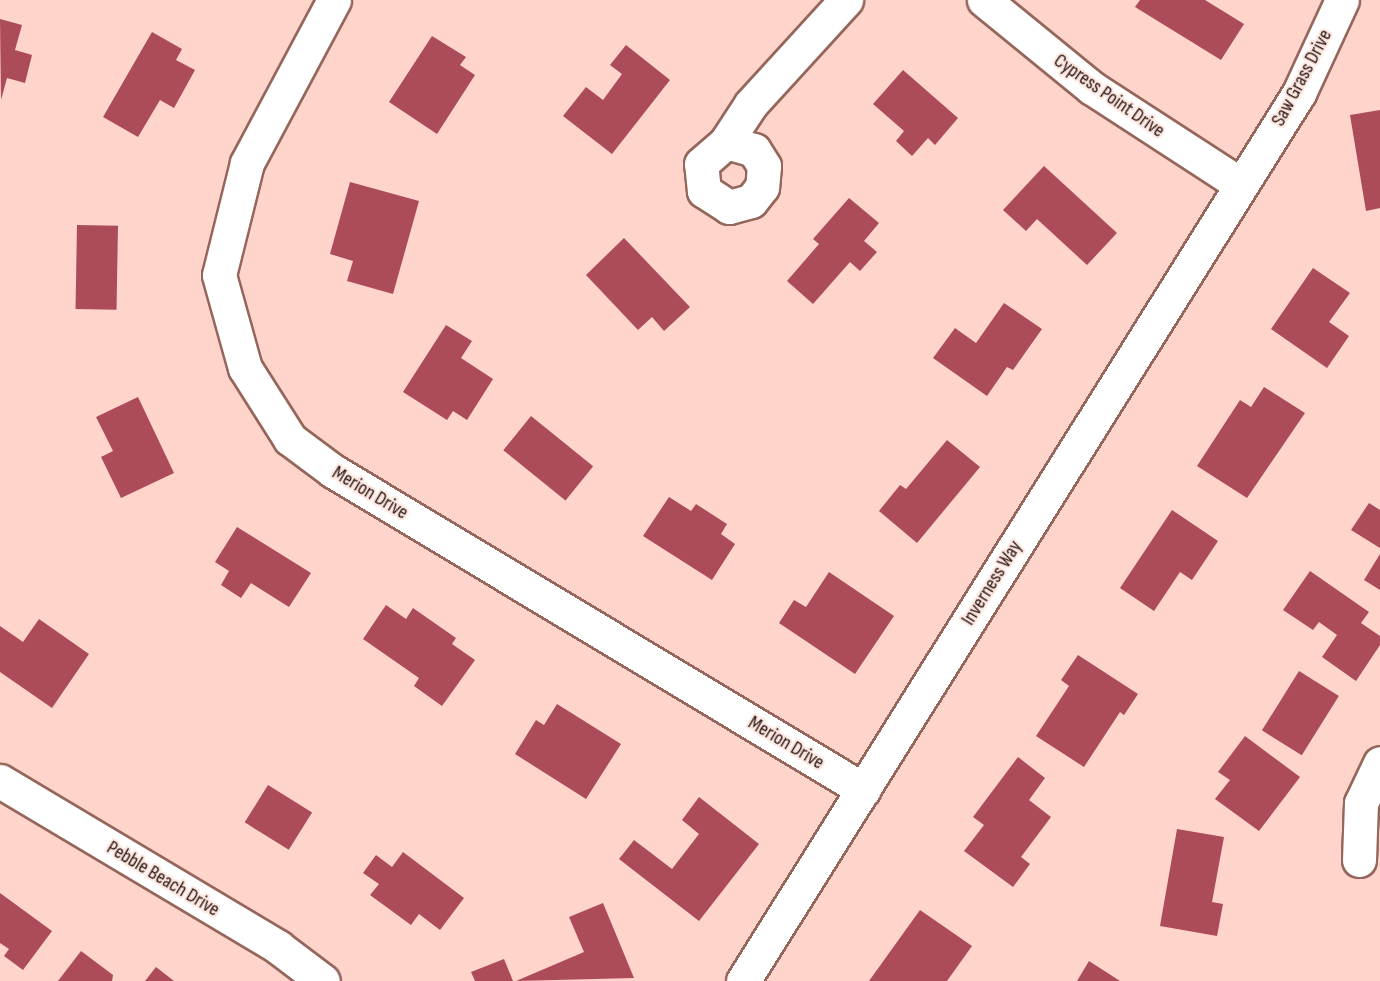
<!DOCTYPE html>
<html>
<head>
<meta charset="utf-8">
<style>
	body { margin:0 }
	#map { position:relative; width:1380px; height:981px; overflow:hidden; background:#ffd4ca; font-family:"Sofia Sans Condensed",sans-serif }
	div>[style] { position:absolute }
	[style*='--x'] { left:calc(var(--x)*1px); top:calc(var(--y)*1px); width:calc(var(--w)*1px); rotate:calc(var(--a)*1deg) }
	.building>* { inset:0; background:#ac4b5a; transform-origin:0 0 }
	.roads { filter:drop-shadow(2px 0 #95665b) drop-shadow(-2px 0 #95665b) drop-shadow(0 2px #95665b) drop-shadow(0 -2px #95665b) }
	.minor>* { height:33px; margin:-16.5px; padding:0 16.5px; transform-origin:16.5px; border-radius:16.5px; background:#fff }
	span { translate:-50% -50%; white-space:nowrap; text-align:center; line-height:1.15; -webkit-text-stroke:4.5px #fde7e1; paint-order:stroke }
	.street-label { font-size:20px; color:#271410 }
</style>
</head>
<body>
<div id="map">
	<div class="building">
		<i style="clip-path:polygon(1140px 0,1205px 0,1244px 24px,1221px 60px,1135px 7px)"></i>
		<i style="clip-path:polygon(0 19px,22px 25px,15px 50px,32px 55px,25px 83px,7px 78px,1px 100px)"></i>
		<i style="clip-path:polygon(152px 32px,182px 49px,176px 60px,195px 70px,174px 108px,160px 100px,138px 137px,103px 117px)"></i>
		<i style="clip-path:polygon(432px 36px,466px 57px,460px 65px,475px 75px,437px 134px,389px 102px)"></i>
		<i style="clip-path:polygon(626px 45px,670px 80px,612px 154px,563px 116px,586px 87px,603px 100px,622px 74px,610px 65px)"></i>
		<i style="clip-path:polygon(903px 70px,958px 118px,935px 145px,928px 138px,912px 156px,896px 141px,904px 131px,873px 104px)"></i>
		<i style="clip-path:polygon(1380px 110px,1380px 208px,1366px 211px,1350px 115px)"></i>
		<i style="clip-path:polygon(1044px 166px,1117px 233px,1087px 265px,1037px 219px,1026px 231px,1003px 210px)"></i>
		<i style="clip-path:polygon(350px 182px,419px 201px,393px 294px,347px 281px,353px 261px,330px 254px)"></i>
		<i style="clip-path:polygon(849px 198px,879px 223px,864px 241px,877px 252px,860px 271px,850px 262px,813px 304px,787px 281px,819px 244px,813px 239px)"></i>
		<i style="left:77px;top:225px;width:41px;height:84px;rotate:1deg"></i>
		<i style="clip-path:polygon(624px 238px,690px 307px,664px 331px,652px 317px,638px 330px,586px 275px)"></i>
		<i style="clip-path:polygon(1313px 268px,1350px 293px,1329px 322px,1349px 336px,1327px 368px,1271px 329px)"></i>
		<i style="clip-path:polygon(1004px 303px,1042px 329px,1013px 370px,1007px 367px,987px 396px,933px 358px,955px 328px,976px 343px)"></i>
		<i style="clip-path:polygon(446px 325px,472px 341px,461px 358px,493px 379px,467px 420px,453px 411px,447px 420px,403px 392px)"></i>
		<i style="clip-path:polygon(1264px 387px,1305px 413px,1247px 498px,1197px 466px,1240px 400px,1251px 407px)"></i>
		<i style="clip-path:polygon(138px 397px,174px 473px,121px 498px,101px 457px,113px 451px,96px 417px)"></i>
		<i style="left:531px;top:416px;width:80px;height:44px;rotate:39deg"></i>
		<i style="clip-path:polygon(947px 440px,980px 467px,917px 543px,879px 511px,900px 485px,906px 489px)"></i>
		<i style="clip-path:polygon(669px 497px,691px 511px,696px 504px,727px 524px,721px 534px,735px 544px,712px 580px,643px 536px)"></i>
		<i style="clip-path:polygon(1369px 503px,1380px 510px,1380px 548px,1351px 530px)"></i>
		<i style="clip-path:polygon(1172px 510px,1218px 541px,1192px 580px,1180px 572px,1154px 611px,1120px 588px)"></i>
		<i style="clip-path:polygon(237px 527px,311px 573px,289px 607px,251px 583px,241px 598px,221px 585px,229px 571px,215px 562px)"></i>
		<i style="clip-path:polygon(1380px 554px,1380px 590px,1364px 580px)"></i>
		<i style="clip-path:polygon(1310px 571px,1369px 612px,1361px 623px,1380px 636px,1380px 645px,1356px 681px,1322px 657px,1337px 635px,1319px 622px,1313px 630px,1283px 610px)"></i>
		<i style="clip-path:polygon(829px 572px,894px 616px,855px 674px,779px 623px,794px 600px,806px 607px)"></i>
		<i style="clip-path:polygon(386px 605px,406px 619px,413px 608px,456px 638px,452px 644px,475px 660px,442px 706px,414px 686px,419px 678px,363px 639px)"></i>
		<i style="clip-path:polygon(39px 619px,89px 654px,52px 708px,0 672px,0 626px,23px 642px)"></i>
		<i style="clip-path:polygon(1078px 655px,1138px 694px,1124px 715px,1120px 712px,1084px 767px,1036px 736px,1069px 686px,1061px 680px)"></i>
		<i style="left:1299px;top:671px;width:47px;height:70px;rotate:32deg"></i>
		<i style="clip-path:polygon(557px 704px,621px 744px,586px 799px,515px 754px,536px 720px,544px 725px)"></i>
		<i style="clip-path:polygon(1245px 736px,1300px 777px,1259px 831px,1215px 799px,1230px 780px,1218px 772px)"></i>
		<i style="clip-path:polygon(1018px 757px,1045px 778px,1029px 800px,1051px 817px,1021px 857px,1030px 864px,1013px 887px,964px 851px,984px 825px,973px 817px)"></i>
		<i style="left:268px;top:785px;width:52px;height:44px;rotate:32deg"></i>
		<i style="clip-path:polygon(699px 797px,759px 844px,699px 921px,619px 859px,634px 840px,672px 869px,699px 834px,682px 820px)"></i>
		<i style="clip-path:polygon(1177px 829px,1224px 837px,1212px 902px,1223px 904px,1217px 936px,1160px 926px)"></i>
		<i style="clip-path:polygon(403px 852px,464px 898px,440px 930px,419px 914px,411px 925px,370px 895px,379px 884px,363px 873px,376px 855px,392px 867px)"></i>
		<i style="clip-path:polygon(0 893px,52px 931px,23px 970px,4px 956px,9px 949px,0 943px)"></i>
		<i style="clip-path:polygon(603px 903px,634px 978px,516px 981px,584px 952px,569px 917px)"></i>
		<i style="clip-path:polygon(920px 910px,972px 946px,947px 981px,869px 981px)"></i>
		<i style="clip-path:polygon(81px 951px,113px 975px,112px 981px,58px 981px)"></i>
		<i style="clip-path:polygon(504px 959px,513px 981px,475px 981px,471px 972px)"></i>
		<i style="clip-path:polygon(1089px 961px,1120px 981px,1077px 981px)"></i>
		<i style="clip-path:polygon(156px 967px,174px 981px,145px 981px)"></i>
	</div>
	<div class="roads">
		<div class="minor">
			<i style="--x:334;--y:0;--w:185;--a:118.1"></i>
			<i style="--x:247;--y:163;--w:115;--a:104"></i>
			<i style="--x:219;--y:275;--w:97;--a:74.4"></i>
			<i style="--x:245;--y:368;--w:84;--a:57.6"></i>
			<i style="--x:290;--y:439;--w:54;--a:36.7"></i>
			<i style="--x:333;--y:471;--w:619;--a:31"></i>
			<i style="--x:984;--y:0;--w:139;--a:39.2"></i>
			<i style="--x:1092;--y:88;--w:176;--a:33"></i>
			<i style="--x:726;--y:142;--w:29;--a:16"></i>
			<i style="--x:754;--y:150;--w:19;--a:58"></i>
			<i style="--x:764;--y:166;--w:21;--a:95"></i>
			<i style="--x:762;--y:187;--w:18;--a:128"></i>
			<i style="--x:751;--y:201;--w:23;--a:165"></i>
			<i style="--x:729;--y:207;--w:30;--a:-147"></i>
			<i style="--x:704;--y:191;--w:27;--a:-96"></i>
			<i style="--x:701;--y:164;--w:33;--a:-41"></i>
			<i style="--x:726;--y:142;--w:45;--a:-56.7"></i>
			<i style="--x:751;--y:104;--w:141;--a:-47.6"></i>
			<i style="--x:0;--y:781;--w:324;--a:30.8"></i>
			<i style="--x:278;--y:947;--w:56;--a:37.1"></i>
			<i style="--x:1359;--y:860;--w:57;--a:-88"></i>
			<i style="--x:1361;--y:803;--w:44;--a:-64.6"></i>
			<i style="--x:743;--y:981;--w:1048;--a:-57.95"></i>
			<i style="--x:1299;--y:93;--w:102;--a:-65.2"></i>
		</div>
	</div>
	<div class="street-label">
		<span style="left:1302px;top:78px;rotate:-62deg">Saw Grass Drive</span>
		<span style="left:1109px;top:96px;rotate:35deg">Cypress Point Drive</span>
		<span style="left:370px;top:493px;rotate:31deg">Merion Drive</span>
		<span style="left:992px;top:583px;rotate:-58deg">Inverness Way</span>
		<span style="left:786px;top:743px;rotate:31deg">Merion Drive</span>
		<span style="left:163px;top:879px;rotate:31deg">Pebble Beach Drive</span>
	</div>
</div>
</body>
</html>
